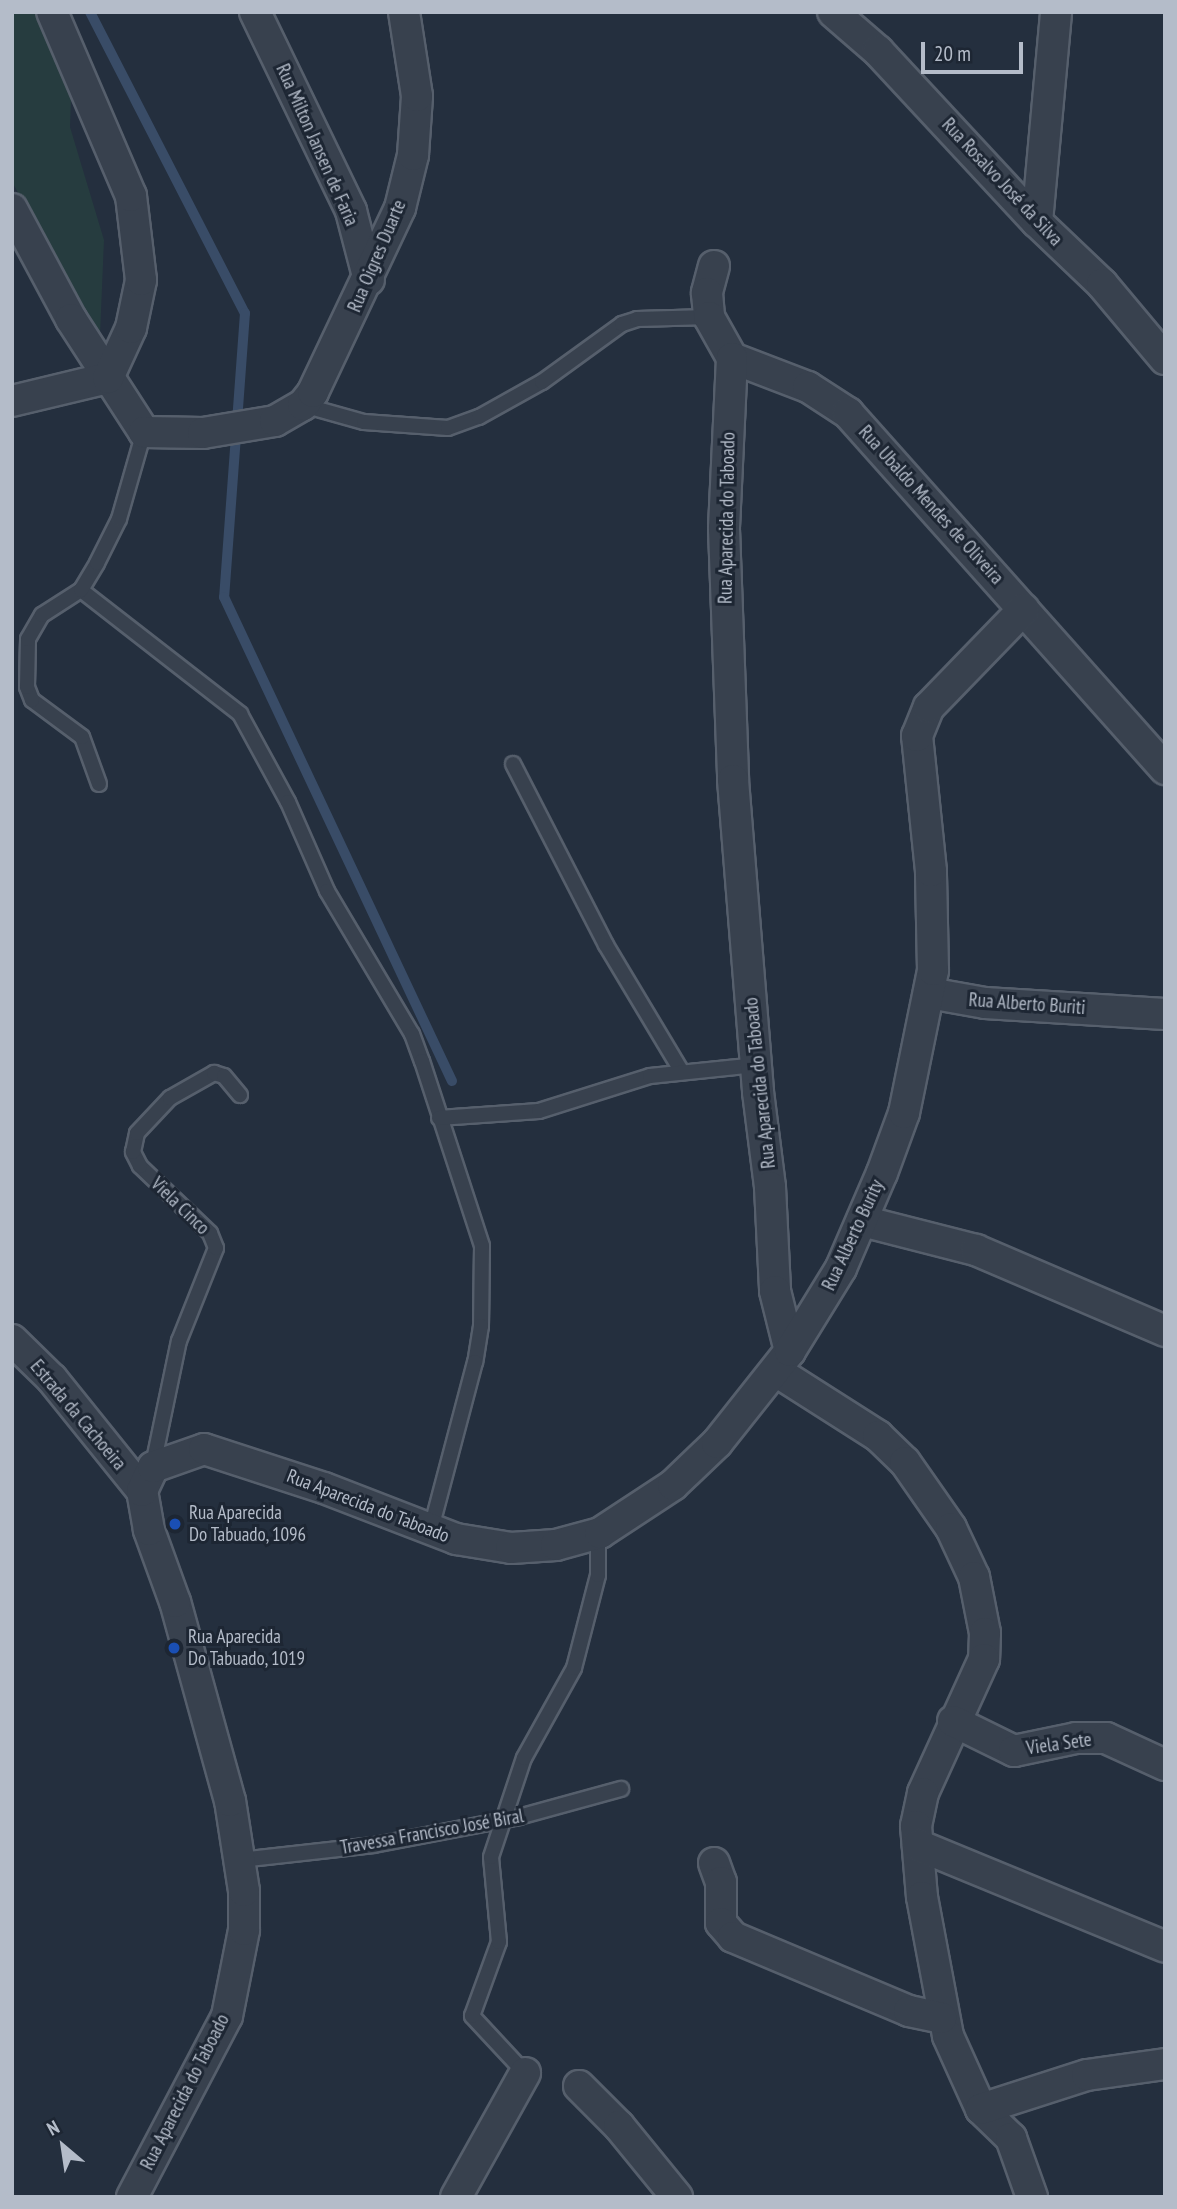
<!DOCTYPE html>
<html>
<head>
<meta charset="utf-8">
<style>
	body { margin:0 }
	#map { position:relative; width:1177px; height:2209px; overflow:hidden; background:#242f3e; font-family:"PT Sans Narrow",sans-serif }
	div>[style] { position:absolute }
	[style*='--x'] { left:calc(var(--x)*1px); top:calc(var(--y)*1px); width:calc(var(--w)*1px); rotate:calc(var(--a)*1deg) }
	.green>* { inset:0; background:#263c3f }
	.stream>* { height:10px; margin:-5px; padding:0 5px; transform-origin:5px; border-radius:5px; background:#394c67 }
	.roads { filter:drop-shadow(2px 0 #565f6c) drop-shadow(-2px 0 #565f6c) drop-shadow(0 2px #565f6c) drop-shadow(0 -2px #565f6c) }
	.lane>* { height:14px; margin:-7px; padding:0 7px; transform-origin:7px; border-radius:7px; background:#38414e }
	.street>* { height:30px; margin:-15px; padding:0 15px; transform-origin:15px; border-radius:15px; background:#38414e }
	.dots>* { width:19px; height:19px; translate:-50% -50%; box-sizing:border-box; border:4px solid #1d2633; border-radius:50% }
	span { translate:-50% -50%; white-space:nowrap; text-align:center; line-height:1.15; -webkit-text-stroke:6px #1d2633; paint-order:stroke }
	.street-label { font-size:19px; color:#b4bcc9 }
	.poi-label { font-size:19px; color:#b4bcc9 }
	.left { translate:0 -50%; text-align:left }
	.frame { position:absolute; inset:0; border:14px solid #b4bcc9; pointer-events:none }
	.north { position:absolute; left:28px; top:2111px; width:70px; height:70px; -webkit-text-stroke:5px #1d2633; paint-order:stroke; rotate:331deg; font-size:19px; font-weight:700; line-height:28px; text-align:center; color:#b4bcc9 }
	.north::after { content:''; display:block; margin:auto; width:24px; height:32px; background:#b4bcc9; clip-path:polygon(50% 0,100% 100%,50% 72%,0 100%) }
	.scale { position:absolute; left:921px; top:42px; width:102px; height:32px; box-sizing:border-box; border:4px solid #b4bcc9; border-top:0; padding-left:9px; font-size:21px; line-height:24px; white-space:nowrap; color:#b4bcc9; -webkit-text-stroke:5px #1d2633; paint-order:stroke }
</style>
</head>
<body>
<div id="map">
	<div class="green">
		<i style="clip-path:polygon(12px 12px,40px 12px,72px 74px,70px 127px,104px 240px,100px 336px,12px 182px)"></i>
	</div>
	<div class="stream">
		<i style="--x:90;--y:12;--w:339;--a:62.8"></i>
		<i style="--x:245;--y:313;--w:285;--a:94.2"></i>
		<i style="--x:224;--y:597;--w:535;--a:64.78"></i>
	</div>
	<div class="roads">
		<div class="lane">
			<i style="--x:303;--y:405;--w:63;--a:15.6"></i>
			<i style="--x:364;--y:422;--w:84;--a:4.1"></i>
			<i style="--x:448;--y:428;--w:33;--a:-20"></i>
			<i style="--x:479;--y:417;--w:72;--a:-29.1"></i>
			<i style="--x:542;--y:382;--w:99;--a:-35.9"></i>
			<i style="--x:622;--y:324;--w:16;--a:-18"></i>
			<i style="--x:637;--y:319;--w:72;--a:-1.6"></i>
			<i style="--x:81;--y:590;--w:202;--a:37.9"></i>
			<i style="--x:240;--y:714;--w:100;--a:61.4"></i>
			<i style="--x:288;--y:802;--w:97;--a:66.3"></i>
			<i style="--x:327;--y:891;--w:166;--a:59.3"></i>
			<i style="--x:412;--y:1034;--w:29;--a:70"></i>
			<i style="--x:422;--y:1061;--w:194;--a:72"></i>
			<i style="--x:482;--y:1246;--w:80;--a:90.7"></i>
			<i style="--x:481;--y:1326;--w:36;--a:99"></i>
			<i style="--x:475;--y:1362;--w:173;--a:104.8"></i>
			<i style="--x:513;--y:764;--w:203;--a:62.8"></i>
			<i style="--x:606;--y:945;--w:148;--a:59.1"></i>
			<i style="--x:99;--y:784;--w:50;--a:-109.9"></i>
			<i style="--x:82;--y:737;--w:62;--a:-143.5"></i>
			<i style="--x:32;--y:700;--w:14;--a:-111"></i>
			<i style="--x:27;--y:687;--w:48;--a:-88.8"></i>
			<i style="--x:28;--y:639;--w:28;--a:-60"></i>
			<i style="--x:42;--y:615;--w:46;--a:-32.7"></i>
			<i style="--x:81;--y:590;--w:31;--a:-59"></i>
			<i style="--x:97;--y:563;--w:49;--a:-63.4"></i>
			<i style="--x:119;--y:519;--w:91;--a:-74"></i>
			<i style="--x:439;--y:1118;--w:100;--a:-4"></i>
			<i style="--x:539;--y:1111;--w:116;--a:-17.5"></i>
			<i style="--x:650;--y:1076;--w:108;--a:-5.9"></i>
			<i style="--x:153;--y:1465;--w:127;--a:-78.2"></i>
			<i style="--x:179;--y:1341;--w:100;--a:-68.3"></i>
			<i style="--x:216;--y:1248;--w:16;--a:-112"></i>
			<i style="--x:210;--y:1233;--w:97;--a:-136.3"></i>
			<i style="--x:140;--y:1166;--w:16;--a:-117"></i>
			<i style="--x:133;--y:1152;--w:19;--a:-78"></i>
			<i style="--x:137;--y:1133;--w:48;--a:-46.7"></i>
			<i style="--x:170;--y:1098;--w:51;--a:-29.6"></i>
			<i style="--x:214;--y:1073;--w:10;--a:17"></i>
			<i style="--x:224;--y:1076;--w:25;--a:50"></i>
			<i style="--x:240;--y:1860;--w:135;--a:-6.4"></i>
			<i style="--x:374;--y:1845;--w:148;--a:-10.9"></i>
			<i style="--x:519;--y:1817;--w:106;--a:-15.4"></i>
			<i style="--x:525;--y:2073;--w:78;--a:-132.9"></i>
			<i style="--x:472;--y:2016;--w:79;--a:-70"></i>
			<i style="--x:499;--y:1942;--w:85;--a:-95.4"></i>
			<i style="--x:491;--y:1857;--w:104;--a:-71.6"></i>
			<i style="--x:524;--y:1758;--w:103;--a:-60.9"></i>
			<i style="--x:574;--y:1668;--w:96;--a:-75.5"></i>
			<i style="--x:598;--y:1575;--w:42;--a:-90"></i>
		</div>
		<div class="street">
			<i style="--x:255;--y:12;--w:221;--a:64.2"></i>
			<i style="--x:351;--y:211;--w:71;--a:75.4"></i>
			<i style="--x:833;--y:12;--w:60;--a:40.9"></i>
			<i style="--x:878;--y:51;--w:233;--a:47.1"></i>
			<i style="--x:1037;--y:222;--w:90;--a:43.6"></i>
			<i style="--x:1102;--y:284;--w:98;--a:50"></i>
			<i style="--x:12;--y:209;--w:125;--a:61.8"></i>
			<i style="--x:71;--y:319;--w:135;--a:57.1"></i>
			<i style="--x:144;--y:432;--w:59;--a:1"></i>
			<i style="--x:203;--y:433;--w:73;--a:-9.5"></i>
			<i style="--x:275;--y:421;--w:32;--a:-30"></i>
			<i style="--x:303;--y:405;--w:16;--a:-52"></i>
			<i style="--x:313;--y:392;--w:204;--a:-64.7"></i>
			<i style="--x:400;--y:208;--w:55;--a:-76.2"></i>
			<i style="--x:413;--y:155;--w:59;--a:-86.1"></i>
			<i style="--x:417;--y:96;--w:85;--a:-98.8"></i>
			<i style="--x:1037;--y:222;--w:211;--a:-84.8"></i>
			<i style="--x:714;--y:266;--w:28;--a:105"></i>
			<i style="--x:707;--y:293;--w:24;--a:85"></i>
			<i style="--x:709;--y:317;--w:47;--a:60.7"></i>
			<i style="--x:732;--y:358;--w:81;--a:20.9"></i>
			<i style="--x:808;--y:387;--w:48;--a:33"></i>
			<i style="--x:848;--y:413;--w:477;--a:48.3"></i>
			<i style="--x:732;--y:358;--w:171;--a:92.7"></i>
			<i style="--x:724;--y:529;--w:251;--a:87.9"></i>
			<i style="--x:733;--y:780;--w:313;--a:85.4"></i>
			<i style="--x:758;--y:1092;--w:96;--a:82.8"></i>
			<i style="--x:770;--y:1187;--w:104;--a:87.2"></i>
			<i style="--x:775;--y:1291;--w:62;--a:76"></i>
			<i style="--x:12;--y:401;--w:99;--a:-13.5"></i>
			<i style="--x:108;--y:378;--w:55;--a:-65.3"></i>
			<i style="--x:131;--y:328;--w:49;--a:-78.2"></i>
			<i style="--x:141;--y:280;--w:85;--a:-96.8"></i>
			<i style="--x:131;--y:196;--w:200;--a:-113.2"></i>
			<i style="--x:929;--y:993;--w:57;--a:10.1"></i>
			<i style="--x:985;--y:1003;--w:180;--a:3.5"></i>
			<i style="--x:862;--y:1221;--w:118;--a:14.3"></i>
			<i style="--x:976;--y:1250;--w:206;--a:23.2"></i>
			<i style="--x:12;--y:1340;--w:56;--a:44.3"></i>
			<i style="--x:52;--y:1379;--w:144;--a:51.2"></i>
			<i style="--x:776;--y:1371;--w:121;--a:32.5"></i>
			<i style="--x:878;--y:1436;--w:37;--a:44"></i>
			<i style="--x:905;--y:1462;--w:80;--a:55.1"></i>
			<i style="--x:951;--y:1528;--w:54;--a:64.9"></i>
			<i style="--x:974;--y:1577;--w:57;--a:78.9"></i>
			<i style="--x:985;--y:1633;--w:26;--a:92"></i>
			<i style="--x:984;--y:1659;--w:147;--a:114.5"></i>
			<i style="--x:923;--y:1793;--w:34;--a:102"></i>
			<i style="--x:916;--y:1826;--w:71;--a:85.2"></i>
			<i style="--x:922;--y:1897;--w:141;--a:79.4"></i>
			<i style="--x:948;--y:2036;--w:80;--a:65.7"></i>
			<i style="--x:981;--y:2109;--w:42;--a:44"></i>
			<i style="--x:1011;--y:2138;--w:63;--a:70.4"></i>
			<i style="--x:953;--y:1721;--w:68;--a:26.2"></i>
			<i style="--x:1014;--y:1751;--w:63;--a:-11.8"></i>
			<i style="--x:1076;--y:1738;--w:30;--a:0"></i>
			<i style="--x:1106;--y:1738;--w:65;--a:24.6"></i>
			<i style="--x:918;--y:1845;--w:267;--a:22.4"></i>
			<i style="--x:714;--y:1863;--w:20;--a:70"></i>
			<i style="--x:721;--y:1882;--w:41;--a:90"></i>
			<i style="--x:721;--y:1923;--w:18;--a:49"></i>
			<i style="--x:733;--y:1937;--w:191;--a:22.8"></i>
			<i style="--x:909;--y:2011;--w:33;--a:12"></i>
			<i style="--x:579;--y:2086;--w:57;--a:45"></i>
			<i style="--x:619;--y:2126;--w:92;--a:50.8"></i>
			<i style="--x:981;--y:2109;--w:111;--a:-17.8"></i>
			<i style="--x:1087;--y:2075;--w:79;--a:-8"></i>
			<i style="--x:132;--y:2197;--w:204;--a:-62.3"></i>
			<i style="--x:227;--y:2016;--w:88;--a:-78.8"></i>
			<i style="--x:244;--y:1930;--w:39;--a:-90"></i>
			<i style="--x:244;--y:1891;--w:91;--a:-98.8"></i>
			<i style="--x:230;--y:1801;--w:206;--a:-105.4"></i>
			<i style="--x:175;--y:1602;--w:77;--a:-109.9"></i>
			<i style="--x:149;--y:1530;--w:40;--a:-100"></i>
			<i style="--x:142;--y:1491;--w:26;--a:-65"></i>
			<i style="--x:153;--y:1467;--w:54;--a:-19.4"></i>
			<i style="--x:204;--y:1449;--w:126;--a:18"></i>
			<i style="--x:324;--y:1488;--w:142;--a:21.1"></i>
			<i style="--x:456;--y:1539;--w:56;--a:9.3"></i>
			<i style="--x:511;--y:1548;--w:45;--a:-3.8"></i>
			<i style="--x:556;--y:1545;--w:46;--a:-15.3"></i>
			<i style="--x:600;--y:1533;--w:87;--a:-33.3"></i>
			<i style="--x:673;--y:1485;--w:61;--a:-43.7"></i>
			<i style="--x:717;--y:1443;--w:117;--a:-51.6"></i>
			<i style="--x:790;--y:1351;--w:97;--a:-58.4"></i>
			<i style="--x:841;--y:1268;--w:103;--a:-66.7"></i>
			<i style="--x:882;--y:1173;--w:64;--a:-69.9"></i>
			<i style="--x:904;--y:1113;--w:146;--a:-78.5"></i>
			<i style="--x:933;--y:970;--w:99;--a:-91.2"></i>
			<i style="--x:931;--y:871;--w:136;--a:-95.9"></i>
			<i style="--x:917;--y:736;--w:31;--a:-68"></i>
			<i style="--x:929;--y:707;--w:136;--a:-45.9"></i>
			<i style="--x:456;--y:2197;--w:142;--a:-60.9"></i>
		</div>
	</div>
	<div class="dots">
		<i style="left:175px;top:1524px;background:#1a4fb4"></i>
		<i style="left:174px;top:1648px;background:#1a4fb4"></i>
	</div>
	<div class="street-label">
		<span style="left:317px;top:145px;rotate:66deg">Rua Milton Jansen de Faria</span>
		<span style="left:1002px;top:182px;rotate:47deg">Rua Rosalvo José da Silva</span>
		<span style="left:377px;top:256px;rotate:-67deg">Rua Oigres Duarte</span>
		<span style="left:931px;top:505px;rotate:48deg">Rua Ubaldo Mendes de Oliveira</span>
		<span style="left:727px;top:518px;rotate:-89deg">Rua Aparecida do Taboado</span>
		<span style="left:1027px;top:1004px;rotate:4deg">Rua Alberto Buriti</span>
		<span style="left:760px;top:1083px;rotate:-96deg">Rua Aparecida do Taboado</span>
		<span style="left:180px;top:1206px;rotate:44deg">Viela Cinco</span>
		<span style="left:853px;top:1235px;rotate:-65deg">Rua Alberto Burity</span>
		<span style="left:78px;top:1415px;rotate:50deg">Estrada da Cachoeira</span>
		<span style="left:368px;top:1506px;rotate:21deg">Rua Aparecida do Taboado</span>
		<span style="left:1059px;top:1744px;rotate:-8deg">Viela Sete</span>
		<span style="left:432px;top:1832px;rotate:-10deg">Travessa Francisco José Biral</span>
		<span style="left:185px;top:2092px;rotate:-63deg">Rua Aparecida do Taboado</span>
	</div>
	<div class="poi-label">
		<span class="left" style="left:189px;top:1524px">Rua Aparecida<br>Do Tabuado, 1096</span>
		<span class="left" style="left:188px;top:1648px">Rua Aparecida<br>Do Tabuado, 1019</span>
	</div>
	<div class="frame"></div>
	<div class="north">N</div>
	<div class="scale">20 m</div>
</div>
</body>
</html>
